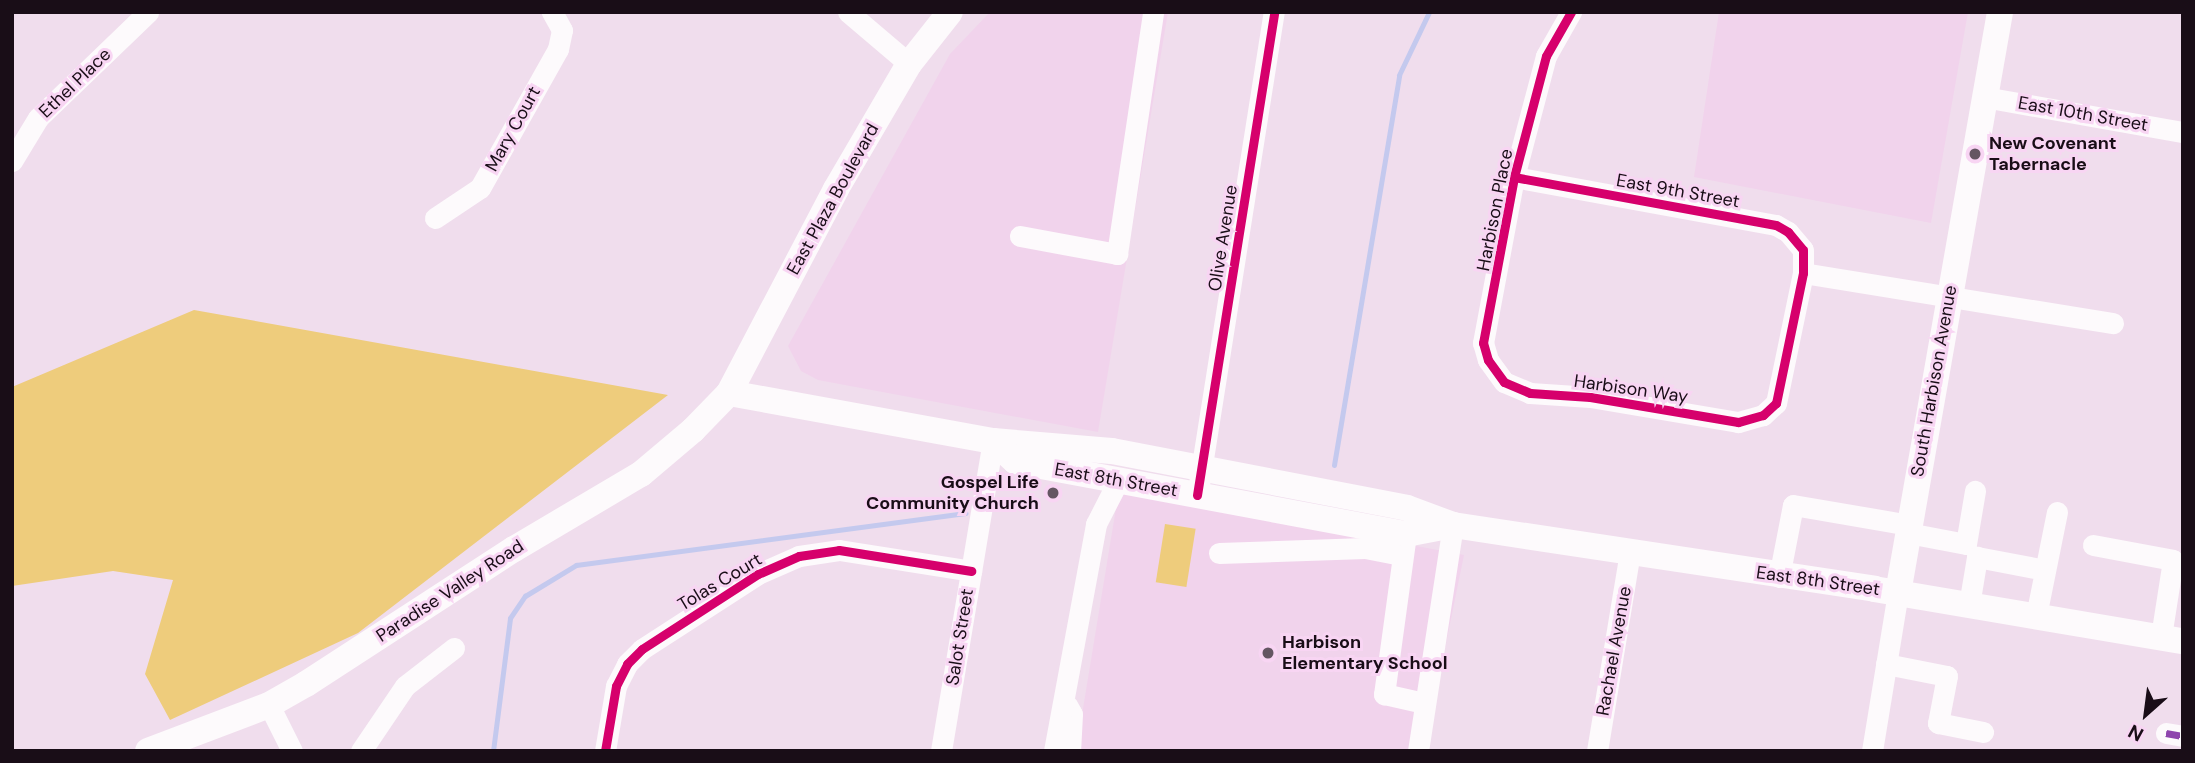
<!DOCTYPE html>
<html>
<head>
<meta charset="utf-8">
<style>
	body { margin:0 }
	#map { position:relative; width:2195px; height:763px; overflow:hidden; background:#f0dded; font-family:"DM Sans",sans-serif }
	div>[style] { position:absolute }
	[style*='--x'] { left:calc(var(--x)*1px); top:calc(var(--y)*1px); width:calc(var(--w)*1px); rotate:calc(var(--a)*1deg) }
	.built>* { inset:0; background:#f1d3ec }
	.green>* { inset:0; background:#eecc7c; transform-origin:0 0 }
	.stream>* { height:5px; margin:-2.5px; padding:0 2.5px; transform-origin:2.5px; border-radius:2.5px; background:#c4c9ee }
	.minor>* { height:21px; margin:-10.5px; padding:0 10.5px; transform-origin:10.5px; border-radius:10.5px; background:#fdfafc }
	.major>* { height:26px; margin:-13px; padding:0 13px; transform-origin:13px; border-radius:13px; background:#fdfafc }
	.quiet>* { height:7px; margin-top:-3.5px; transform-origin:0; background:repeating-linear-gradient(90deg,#8e44ad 0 14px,transparent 0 21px) }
	.cycleway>* { height:9px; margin:-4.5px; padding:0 4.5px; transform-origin:4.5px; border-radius:4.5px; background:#d6006c }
	.dots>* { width:19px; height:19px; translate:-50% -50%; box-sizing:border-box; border:4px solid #f8d5f3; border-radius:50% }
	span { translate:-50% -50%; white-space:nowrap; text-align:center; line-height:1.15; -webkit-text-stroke:6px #f8d5f3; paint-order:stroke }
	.street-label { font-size:18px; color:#190d17 }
	.poi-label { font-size:18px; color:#190d17; font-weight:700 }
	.left { translate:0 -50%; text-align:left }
	.right { translate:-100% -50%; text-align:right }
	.frame { position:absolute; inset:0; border:14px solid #190d17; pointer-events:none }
	.north { position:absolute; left:2111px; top:679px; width:70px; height:70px; -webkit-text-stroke:5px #f8d5f3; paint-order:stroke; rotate:208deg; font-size:19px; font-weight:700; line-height:28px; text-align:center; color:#190d17 }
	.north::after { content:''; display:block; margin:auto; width:24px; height:32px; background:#190d17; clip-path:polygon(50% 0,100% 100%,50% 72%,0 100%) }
</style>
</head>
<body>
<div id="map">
	<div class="built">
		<i style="clip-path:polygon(990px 12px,1168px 12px,1098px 432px,818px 380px,801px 371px,788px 346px,950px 54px)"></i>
		<i style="clip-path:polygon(1719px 12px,1968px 12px,1931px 223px,1694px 177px)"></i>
		<i style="clip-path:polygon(1119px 490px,1464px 555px,1424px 751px,1076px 751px)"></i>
	</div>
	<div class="green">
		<i style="clip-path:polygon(194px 310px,668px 395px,358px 633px,170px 720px,145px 674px,173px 580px,113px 571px,12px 586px,12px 387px)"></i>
		<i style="left:1165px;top:524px;width:31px;height:59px;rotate:9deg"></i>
	</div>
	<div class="stream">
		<i style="--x:1334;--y:465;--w:395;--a:-80.5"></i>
		<i style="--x:1399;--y:75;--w:70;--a:-64.5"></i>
		<i style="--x:493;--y:751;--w:134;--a:-82.7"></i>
		<i style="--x:510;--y:618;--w:27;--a:-56"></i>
		<i style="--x:525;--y:596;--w:60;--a:-31.3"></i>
		<i style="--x:576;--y:565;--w:393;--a:-7.6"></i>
	</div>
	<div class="minor">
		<i style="--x:848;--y:12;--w:80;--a:40.4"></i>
		<i style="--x:1984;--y:97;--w:202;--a:10"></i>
		<i style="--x:12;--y:161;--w:50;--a:-58.8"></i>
		<i style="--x:38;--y:118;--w:153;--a:-43.9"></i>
		<i style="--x:1514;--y:177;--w:266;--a:10.4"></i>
		<i style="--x:1776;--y:225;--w:14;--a:30"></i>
		<i style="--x:1788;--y:232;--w:23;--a:50"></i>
		<i style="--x:1803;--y:250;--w:23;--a:90"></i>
		<i style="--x:1803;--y:273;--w:133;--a:101.7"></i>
		<i style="--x:1776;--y:403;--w:18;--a:137"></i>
		<i style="--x:1763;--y:415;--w:26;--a:164"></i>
		<i style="--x:1738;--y:422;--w:150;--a:-170.4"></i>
		<i style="--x:1590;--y:397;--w:60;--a:-176.2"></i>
		<i style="--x:1530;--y:393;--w:28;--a:-157"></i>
		<i style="--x:1504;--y:382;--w:27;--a:-126"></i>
		<i style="--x:1488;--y:360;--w:18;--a:-106"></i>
		<i style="--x:1483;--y:343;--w:169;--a:-79.4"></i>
		<i style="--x:1514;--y:177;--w:125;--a:-75.2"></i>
		<i style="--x:1546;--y:56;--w:51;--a:-60.4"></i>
		<i style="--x:435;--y:218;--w:54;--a:-33.7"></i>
		<i style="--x:480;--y:188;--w:159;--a:-60.7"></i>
		<i style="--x:558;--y:49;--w:19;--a:-78"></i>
		<i style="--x:562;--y:30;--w:21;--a:-119"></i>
		<i style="--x:1020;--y:236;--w:99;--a:10.5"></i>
		<i style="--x:1117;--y:254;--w:245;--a:-81.5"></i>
		<i style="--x:1803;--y:273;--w:314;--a:9.2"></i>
		<i style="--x:1199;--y:484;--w:478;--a:-81"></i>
		<i style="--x:1908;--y:533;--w:59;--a:10.7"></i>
		<i style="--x:1966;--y:544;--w:54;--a:-80.4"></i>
		<i style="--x:1406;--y:534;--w:162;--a:97.8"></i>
		<i style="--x:1384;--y:694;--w:41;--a:12.7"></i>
		<i style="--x:2093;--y:545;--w:81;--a:10.6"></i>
		<i style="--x:2173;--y:560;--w:78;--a:98.9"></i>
		<i style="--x:1219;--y:553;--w:146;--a:-2"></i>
		<i style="--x:1365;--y:548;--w:38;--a:11"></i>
		<i style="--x:1779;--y:577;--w:73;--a:-79"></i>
		<i style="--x:1793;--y:505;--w:119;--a:9.7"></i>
		<i style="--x:1969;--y:605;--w:49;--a:-80.5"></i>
		<i style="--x:1977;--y:557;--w:69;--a:10.8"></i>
		<i style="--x:2036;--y:616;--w:106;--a:-78.6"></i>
		<i style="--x:1886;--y:664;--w:62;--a:11.1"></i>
		<i style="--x:1947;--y:676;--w:48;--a:100.8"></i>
		<i style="--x:1938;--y:723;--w:46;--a:11.3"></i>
		<i style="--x:269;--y:705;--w:51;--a:63.4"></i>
		<i style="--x:1067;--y:705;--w:10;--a:61"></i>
		<i style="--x:1072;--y:714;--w:37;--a:93"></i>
		<i style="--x:2166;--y:733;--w:17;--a:10"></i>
		<i style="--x:361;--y:751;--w:78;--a:-55.9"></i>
		<i style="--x:405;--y:686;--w:62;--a:-37.8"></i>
		<i style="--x:605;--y:751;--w:66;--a:-80.4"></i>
		<i style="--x:616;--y:686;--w:25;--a:-63"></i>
		<i style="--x:627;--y:664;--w:21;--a:-45"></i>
		<i style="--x:642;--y:649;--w:138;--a:-32.9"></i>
		<i style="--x:758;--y:574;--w:45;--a:-23.7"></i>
		<i style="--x:799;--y:556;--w:40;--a:-8.5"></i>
		<i style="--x:839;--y:550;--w:134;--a:9"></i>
		<i style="--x:941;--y:751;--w:314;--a:-80.5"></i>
		<i style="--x:1054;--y:751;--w:231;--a:-79.5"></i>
		<i style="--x:1096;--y:524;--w:51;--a:-62.9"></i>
		<i style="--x:1418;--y:751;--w:229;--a:-81.2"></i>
		<i style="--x:1597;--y:751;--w:203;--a:-80.6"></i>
		<i style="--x:1872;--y:751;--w:160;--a:-80.7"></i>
	</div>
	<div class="major">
		<i style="--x:729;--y:393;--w:268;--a:10.3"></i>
		<i style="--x:993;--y:441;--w:119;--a:4.8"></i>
		<i style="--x:1112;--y:451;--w:300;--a:10.9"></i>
		<i style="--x:1407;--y:508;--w:49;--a:20.3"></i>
		<i style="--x:1453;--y:525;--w:426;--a:8.6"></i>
		<i style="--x:1874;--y:589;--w:313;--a:9.6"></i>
		<i style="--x:993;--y:441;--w:30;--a:42"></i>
		<i style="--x:1015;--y:461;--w:398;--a:10.6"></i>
		<i style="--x:1406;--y:534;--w:48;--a:-10.8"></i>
		<i style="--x:1898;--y:593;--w:590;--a:-80.04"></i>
		<i style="--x:148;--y:751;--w:129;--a:-20.8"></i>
		<i style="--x:269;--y:705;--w:43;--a:-29.6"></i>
		<i style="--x:306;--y:684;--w:248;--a:-33"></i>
		<i style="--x:514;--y:549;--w:147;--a:-30.6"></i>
		<i style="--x:641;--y:474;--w:68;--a:-40.2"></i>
		<i style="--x:693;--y:430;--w:52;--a:-45.8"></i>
		<i style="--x:729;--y:393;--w:230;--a:-62.3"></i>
		<i style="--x:836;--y:189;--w:145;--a:-59.7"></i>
		<i style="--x:909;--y:64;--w:66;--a:-51.7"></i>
	</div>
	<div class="quiet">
		<i style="--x:2166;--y:733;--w:17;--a:10"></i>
	</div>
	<div class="cycleway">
		<i style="--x:1514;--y:177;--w:266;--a:10.4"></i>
		<i style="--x:1776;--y:225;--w:14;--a:30"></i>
		<i style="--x:1788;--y:232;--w:23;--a:50"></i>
		<i style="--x:1803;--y:250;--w:23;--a:90"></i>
		<i style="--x:1803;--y:273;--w:133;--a:101.7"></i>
		<i style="--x:1776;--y:403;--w:18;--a:137"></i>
		<i style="--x:1763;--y:415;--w:26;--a:164"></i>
		<i style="--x:1738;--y:422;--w:150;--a:-170.4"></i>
		<i style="--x:1590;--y:397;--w:60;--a:-176.2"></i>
		<i style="--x:1530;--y:393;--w:28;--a:-157"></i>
		<i style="--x:1504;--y:382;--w:27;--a:-126"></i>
		<i style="--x:1488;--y:360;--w:18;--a:-106"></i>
		<i style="--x:1483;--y:343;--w:169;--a:-79.4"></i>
		<i style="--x:1514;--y:177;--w:125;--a:-75.2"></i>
		<i style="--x:1546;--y:56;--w:51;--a:-60.4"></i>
		<i style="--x:1197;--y:495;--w:489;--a:-80.9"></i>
		<i style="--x:605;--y:751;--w:66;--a:-80.4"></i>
		<i style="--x:616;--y:686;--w:25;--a:-63"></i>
		<i style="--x:627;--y:664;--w:21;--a:-45"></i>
		<i style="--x:642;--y:649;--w:138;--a:-32.9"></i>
		<i style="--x:758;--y:574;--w:45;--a:-23.7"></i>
		<i style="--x:799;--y:556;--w:40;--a:-8.5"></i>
		<i style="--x:839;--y:550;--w:134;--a:9"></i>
	</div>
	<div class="dots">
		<i style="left:1975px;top:154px;background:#645662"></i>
		<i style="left:1053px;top:493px;background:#645662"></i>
		<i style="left:1268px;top:653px;background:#645662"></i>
	</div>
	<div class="street-label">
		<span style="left:75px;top:83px;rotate:-44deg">Ethel Place</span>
		<span style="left:2083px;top:114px;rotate:10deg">East 10th Street</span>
		<span style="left:513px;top:129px;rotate:-61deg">Mary Court</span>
		<span style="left:1678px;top:191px;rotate:10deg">East 9th Street</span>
		<span style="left:833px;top:199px;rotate:-61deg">East Plaza Boulevard</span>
		<span style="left:1495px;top:210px;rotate:-79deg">Harbison Place</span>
		<span style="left:1223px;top:238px;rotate:-81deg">Olive Avenue</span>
		<span style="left:1934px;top:381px;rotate:-80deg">South Harbison Avenue</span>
		<span style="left:1631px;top:389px;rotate:8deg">Harbison Way</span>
		<span style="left:1116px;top:480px;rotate:10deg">East 8th Street</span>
		<span style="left:1818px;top:581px;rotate:8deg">East 8th Street</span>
		<span style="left:720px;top:582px;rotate:-31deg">Tolas Court</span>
		<span style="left:450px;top:591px;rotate:-33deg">Paradise Valley Road</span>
		<span style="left:960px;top:637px;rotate:-81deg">Salot Street</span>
		<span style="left:1614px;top:651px;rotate:-80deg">Rachael Avenue</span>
	</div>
	<div class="poi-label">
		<span class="left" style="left:1989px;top:154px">New Covenant<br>Tabernacle</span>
		<span class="right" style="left:1039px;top:493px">Gospel Life<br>Community Church</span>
		<span class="left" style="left:1282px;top:653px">Harbison<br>Elementary School</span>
	</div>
	<div class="frame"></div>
	<div class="north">N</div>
</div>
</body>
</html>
